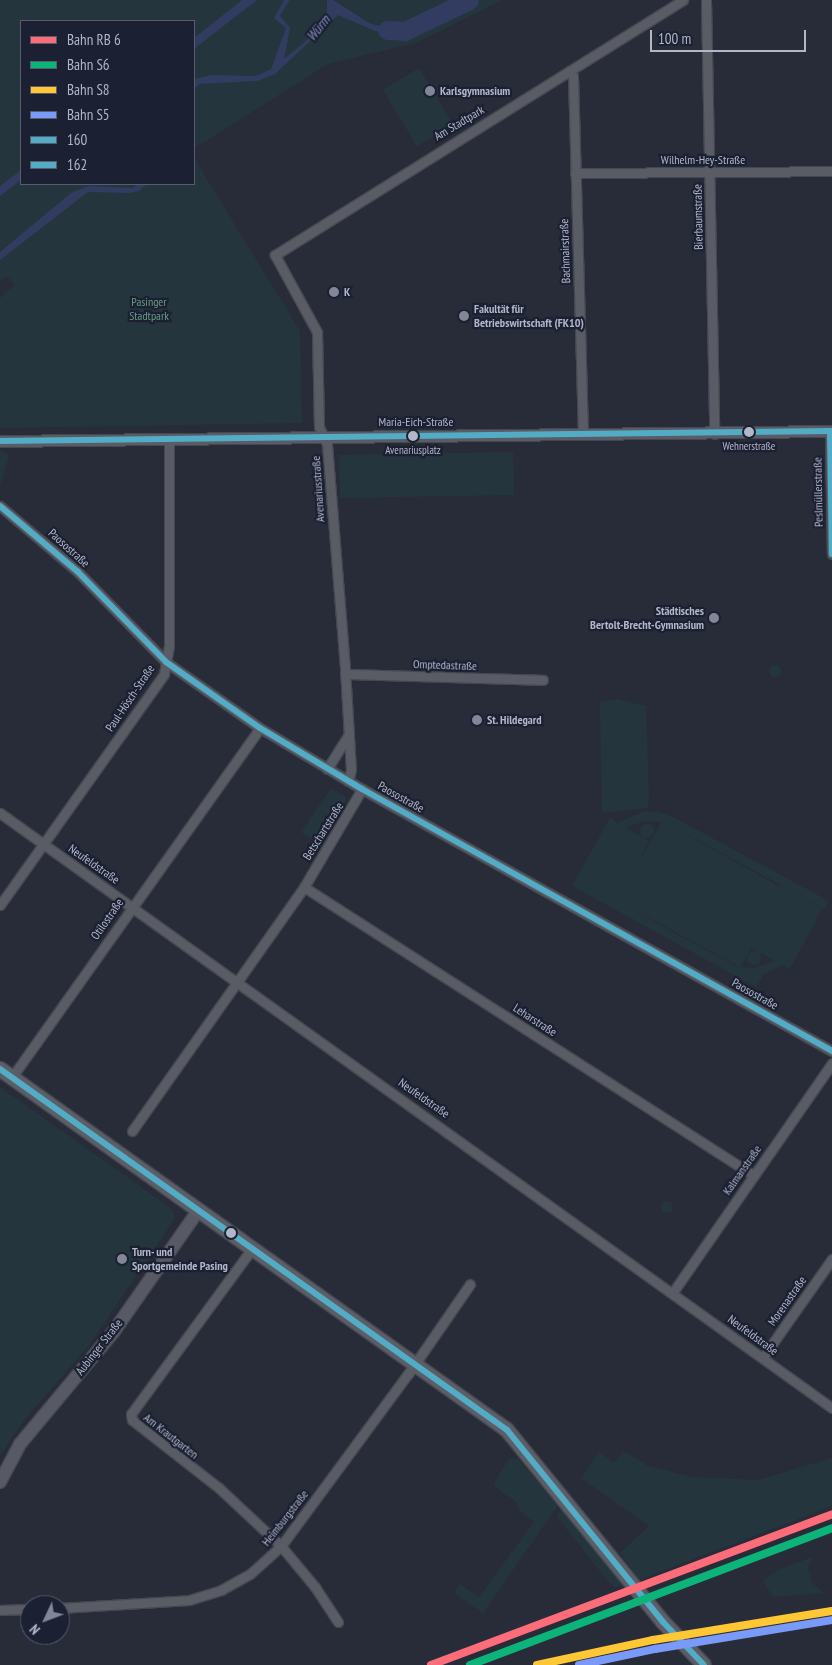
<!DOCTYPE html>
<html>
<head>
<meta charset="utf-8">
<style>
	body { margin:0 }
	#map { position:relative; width:832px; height:1665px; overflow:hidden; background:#282c38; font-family:"PT Sans Narrow",sans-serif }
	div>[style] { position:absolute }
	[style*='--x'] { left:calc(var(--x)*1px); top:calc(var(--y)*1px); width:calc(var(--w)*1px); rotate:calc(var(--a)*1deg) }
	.green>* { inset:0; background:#25353e; transform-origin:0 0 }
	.round { border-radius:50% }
	.water>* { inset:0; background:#323b60 }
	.stream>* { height:3px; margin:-1.5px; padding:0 1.5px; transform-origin:1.5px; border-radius:1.5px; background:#323b60 }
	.river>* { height:19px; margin:-9.5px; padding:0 9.5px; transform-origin:9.5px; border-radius:9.5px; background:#323b60 }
	.roads { filter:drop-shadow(1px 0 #454851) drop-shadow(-1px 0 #454851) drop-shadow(0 1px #454851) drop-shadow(0 -1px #454851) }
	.minor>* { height:9px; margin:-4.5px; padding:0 4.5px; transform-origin:4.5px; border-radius:4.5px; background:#595b65 }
	.tertiary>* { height:11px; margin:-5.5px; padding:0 5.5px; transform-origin:5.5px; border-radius:5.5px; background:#595b65 }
	.secondary>* { height:12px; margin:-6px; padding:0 6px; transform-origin:6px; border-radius:6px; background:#575964 }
	.primary>* { height:14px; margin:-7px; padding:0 7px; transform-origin:7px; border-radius:7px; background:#5b5d67 }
	.bus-1>* { height:6px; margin:-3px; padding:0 3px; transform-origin:3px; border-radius:3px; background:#53acc5 }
	.bus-2>* { height:6px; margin:-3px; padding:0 3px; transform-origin:3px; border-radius:3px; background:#53acc5 }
	.rail-1>* { height:8px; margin:-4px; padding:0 4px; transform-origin:4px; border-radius:4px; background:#fc6d79 }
	.rail-2>* { height:8px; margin:-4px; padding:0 4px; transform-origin:4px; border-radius:4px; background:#0db479 }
	.rail-3>* { height:8px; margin:-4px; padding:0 4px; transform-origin:4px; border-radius:4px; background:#ffc734 }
	.rail-4>* { height:8px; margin:-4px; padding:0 4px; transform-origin:4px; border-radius:4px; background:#7a9af9 }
	.dots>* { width:14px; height:14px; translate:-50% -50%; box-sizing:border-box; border:2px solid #1b2033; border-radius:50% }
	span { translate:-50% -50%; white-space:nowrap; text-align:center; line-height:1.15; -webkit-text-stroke:4.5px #1b2033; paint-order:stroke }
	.bus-label { font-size:11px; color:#b2b6c9 }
	.poi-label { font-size:12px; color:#b2b6c9; font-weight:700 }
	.left { translate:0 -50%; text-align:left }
	.right { translate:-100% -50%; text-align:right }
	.street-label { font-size:12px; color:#b2b6c9 }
	.park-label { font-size:12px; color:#679c7f }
	.water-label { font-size:14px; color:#808bb7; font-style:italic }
	.legend { position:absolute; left:20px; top:20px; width:175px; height:165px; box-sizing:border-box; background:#1b2033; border:1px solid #575c6f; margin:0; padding:6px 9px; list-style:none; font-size:15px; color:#b2b6c9 }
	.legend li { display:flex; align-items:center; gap:10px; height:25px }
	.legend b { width:25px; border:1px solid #575c6f }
	.north { position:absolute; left:20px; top:1595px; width:50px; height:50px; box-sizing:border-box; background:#1b2033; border:1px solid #575c6f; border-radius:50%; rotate:227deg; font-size:14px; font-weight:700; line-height:20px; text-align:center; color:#b2b6c9 }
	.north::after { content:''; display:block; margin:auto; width:18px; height:22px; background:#828696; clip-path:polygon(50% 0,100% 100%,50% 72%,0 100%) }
	.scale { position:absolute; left:650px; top:30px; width:156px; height:22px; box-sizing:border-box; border:2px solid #b2b6c9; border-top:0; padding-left:6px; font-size:15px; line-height:18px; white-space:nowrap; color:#b2b6c9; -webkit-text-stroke:4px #1b2033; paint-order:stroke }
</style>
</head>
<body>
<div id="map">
	<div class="green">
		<i style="clip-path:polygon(0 0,502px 0,415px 43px,328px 64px,194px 148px,194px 21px,21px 21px,21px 184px,194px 184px,194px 158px,300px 331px,302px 423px,0 428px,0 298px,15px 285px,7px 276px,0 282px)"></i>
		<i style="left:419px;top:68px;width:66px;height:42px;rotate:59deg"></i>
		<i style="clip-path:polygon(0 450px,9px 455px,1px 483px,0 483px)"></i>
		<i style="left:513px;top:452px;width:43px;height:174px;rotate:89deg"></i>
		<i class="round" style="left:769px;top:665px;width:12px;height:12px"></i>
		<i style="clip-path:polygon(617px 699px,646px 706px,649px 801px,647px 808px,602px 813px,600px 702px)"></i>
		<i style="clip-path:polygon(331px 788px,346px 797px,345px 812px,323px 848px,301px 832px)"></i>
		<i style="clip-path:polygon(evenodd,642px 812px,659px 812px,673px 817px,829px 901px,824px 909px,797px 895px,822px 909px,790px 969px,783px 965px,764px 974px,756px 987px,572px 886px,610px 818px,618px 823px,642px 812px,643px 821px,662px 822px,635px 868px,649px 841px,626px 828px,643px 821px,642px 812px,666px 823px,779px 884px,782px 888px,666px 823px,642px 812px,622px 903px,738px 966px,738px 967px,669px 930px,622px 903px,642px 812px,751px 948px,774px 960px,775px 961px,756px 968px,740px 967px,751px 948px)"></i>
		<i class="round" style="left:640px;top:824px;width:14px;height:14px"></i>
		<i class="round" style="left:747px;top:951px;width:14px;height:14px"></i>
		<i style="clip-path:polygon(0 1087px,172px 1209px,175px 1218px,91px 1343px,24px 1420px,0 1456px)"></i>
		<i class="round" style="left:661px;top:1201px;width:12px;height:12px"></i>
		<i style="clip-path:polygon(624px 1451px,648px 1466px,692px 1477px,759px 1480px,832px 1458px,832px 1506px,639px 1580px,620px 1553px,649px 1526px,581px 1478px,599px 1452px,614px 1463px)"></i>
		<i style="clip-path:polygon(517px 1458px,558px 1505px,483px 1613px,454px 1593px,460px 1584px,479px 1597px,534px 1522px,516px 1507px,518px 1503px,495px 1487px,494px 1483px,509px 1459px)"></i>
		<i style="clip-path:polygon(561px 1509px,624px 1585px,615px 1588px,611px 1585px,557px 1517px)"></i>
		<i style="clip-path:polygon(813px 1557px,808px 1568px,812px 1583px,824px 1593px,773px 1597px,763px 1581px,780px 1569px)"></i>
	</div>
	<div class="water">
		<i style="clip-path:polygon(242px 0,257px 0,194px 49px,194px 38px)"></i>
		<i style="clip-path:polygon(284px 0,288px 0,280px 16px,290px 28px,284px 59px,306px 41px,327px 15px,327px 0,333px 0,371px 24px,393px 29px,410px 25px,413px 31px,404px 34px,375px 31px,338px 15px,275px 74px,257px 81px,199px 84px,194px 89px,195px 79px,211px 75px,256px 76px,271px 69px,286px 28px,274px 18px)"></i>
		<i style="clip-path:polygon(21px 170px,21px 180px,0 196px,0 186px)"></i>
		<i style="clip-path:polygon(138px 184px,147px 184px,139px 191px,129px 193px,88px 192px,0 260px,0 252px,71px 193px,88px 186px,133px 188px)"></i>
	</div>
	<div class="stream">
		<i style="--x:281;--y:10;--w:12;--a:-59"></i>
	</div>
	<div class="river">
		<i style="--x:387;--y:30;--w:18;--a:3"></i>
		<i style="--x:405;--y:31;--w:71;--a:-25.8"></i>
	</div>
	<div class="roads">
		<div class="minor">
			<i style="--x:706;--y:0;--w:434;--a:88.9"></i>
			<i style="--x:569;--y:71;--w:6;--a:51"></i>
			<i style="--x:573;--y:76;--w:356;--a:88.4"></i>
			<i style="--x:575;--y:173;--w:257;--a:-0.4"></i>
			<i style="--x:830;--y:431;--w:123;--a:89.1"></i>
			<i style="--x:0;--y:506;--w:102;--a:40.2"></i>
			<i style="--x:78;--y:572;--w:126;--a:45.6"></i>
			<i style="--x:166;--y:662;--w:115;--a:35.1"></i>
			<i style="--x:260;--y:728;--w:119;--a:30.9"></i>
			<i style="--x:362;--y:789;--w:538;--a:29.14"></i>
			<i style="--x:345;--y:674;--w:198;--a:1.7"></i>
			<i style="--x:327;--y:769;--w:41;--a:-57.8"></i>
			<i style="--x:348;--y:781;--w:11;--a:-75"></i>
			<i style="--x:351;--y:770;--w:102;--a:-93.4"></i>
			<i style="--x:345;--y:668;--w:225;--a:-94.6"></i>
			<i style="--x:327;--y:444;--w:19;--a:-115"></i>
			<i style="--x:319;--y:427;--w:95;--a:-91.2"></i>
			<i style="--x:317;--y:332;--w:88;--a:-118.6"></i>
			<i style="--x:275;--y:255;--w:481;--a:-32"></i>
			<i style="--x:0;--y:813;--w:1023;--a:35.57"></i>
			<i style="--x:304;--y:887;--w:533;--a:32.68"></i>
			<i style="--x:0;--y:905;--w:283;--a:-54.6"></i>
			<i style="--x:164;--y:674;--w:28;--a:-80"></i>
			<i style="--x:169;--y:646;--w:205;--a:-90"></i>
			<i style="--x:12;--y:1077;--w:428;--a:-54.6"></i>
			<i style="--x:132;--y:1131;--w:299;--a:-54.8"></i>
			<i style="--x:304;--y:887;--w:114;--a:-59.4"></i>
			<i style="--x:251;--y:1250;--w:203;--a:126.2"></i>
			<i style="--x:131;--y:1414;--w:6;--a:81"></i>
			<i style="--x:132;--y:1420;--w:110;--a:38"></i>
			<i style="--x:219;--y:1488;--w:85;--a:43.1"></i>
			<i style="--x:281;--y:1546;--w:53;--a:50.3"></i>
			<i style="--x:315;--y:1587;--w:42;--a:56.7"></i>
			<i style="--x:673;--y:1292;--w:279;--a:-55.2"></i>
			<i style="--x:763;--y:1357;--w:120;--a:-54.9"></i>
			<i style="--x:60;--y:1608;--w:129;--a:-3.5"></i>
			<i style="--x:189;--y:1600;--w:34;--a:-17"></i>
			<i style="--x:221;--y:1590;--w:33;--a:-29"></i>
			<i style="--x:250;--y:1574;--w:42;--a:-42.1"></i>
			<i style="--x:281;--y:1546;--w:214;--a:-53.6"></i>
			<i style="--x:408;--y:1374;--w:109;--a:-55.4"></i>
			<i style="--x:0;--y:1610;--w:30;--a:-2"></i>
		</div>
		<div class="tertiary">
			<i style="--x:0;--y:441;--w:832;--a:-0.69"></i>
		</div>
		<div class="secondary">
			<i style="--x:0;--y:1482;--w:43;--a:-62.2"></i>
			<i style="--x:20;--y:1444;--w:147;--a:-50.2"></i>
			<i style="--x:114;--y:1331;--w:146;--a:-55"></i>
		</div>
		<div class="primary">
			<i style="--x:0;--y:1069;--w:622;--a:35.45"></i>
			<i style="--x:507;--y:1430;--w:247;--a:50.9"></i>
			<i style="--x:663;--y:1622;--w:59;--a:46.4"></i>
		</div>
	</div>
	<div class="bus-1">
		<i style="--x:830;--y:431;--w:123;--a:89.1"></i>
		<i style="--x:0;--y:441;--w:832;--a:-0.69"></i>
		<i style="--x:0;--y:506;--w:102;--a:40.2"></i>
		<i style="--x:78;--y:572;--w:126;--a:45.6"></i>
		<i style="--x:166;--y:662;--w:115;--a:35.1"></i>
		<i style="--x:260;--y:728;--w:119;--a:30.9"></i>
		<i style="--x:362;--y:789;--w:538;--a:29.14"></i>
	</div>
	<div class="bus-2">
		<i style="--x:0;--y:1069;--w:622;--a:35.45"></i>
		<i style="--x:507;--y:1430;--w:247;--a:50.9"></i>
		<i style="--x:663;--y:1622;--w:59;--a:46.4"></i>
	</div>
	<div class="rail-1">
		<i style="--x:431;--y:1665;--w:428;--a:-20.6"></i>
	</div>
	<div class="rail-2">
		<i style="--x:470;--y:1665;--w:387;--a:-20.7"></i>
	</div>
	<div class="rail-3">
		<i style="--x:537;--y:1665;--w:119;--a:-12.2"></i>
		<i style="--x:653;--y:1640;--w:181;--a:-9.2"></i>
	</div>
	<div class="rail-4">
		<i style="--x:579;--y:1665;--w:78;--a:-11.9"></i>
		<i style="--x:655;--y:1649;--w:179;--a:-9.3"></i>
	</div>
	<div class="dots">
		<i style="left:430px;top:91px;background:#828696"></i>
		<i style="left:334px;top:292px;background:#828696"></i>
		<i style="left:464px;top:316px;background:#828696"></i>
		<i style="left:749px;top:432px;background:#b2b6c9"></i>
		<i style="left:413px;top:436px;background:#b2b6c9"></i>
		<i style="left:714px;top:618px;background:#828696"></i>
		<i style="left:477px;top:720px;background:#828696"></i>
		<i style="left:231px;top:1233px;background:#b2b6c9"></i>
		<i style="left:122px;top:1259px;background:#828696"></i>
	</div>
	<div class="bus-label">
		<span style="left:749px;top:446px">Wehnerstraße</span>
		<span style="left:413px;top:450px">Avenariusplatz</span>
	</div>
	<div class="poi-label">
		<span class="left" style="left:440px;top:91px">Karlsgymnasium</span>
		<span class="left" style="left:344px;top:292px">K</span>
		<span class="left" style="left:474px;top:316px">Fakultät für<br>Betriebswirtschaft (FK10)</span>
		<span class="right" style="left:704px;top:618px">Städtisches<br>Bertolt-Brecht-Gymnasium</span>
		<span class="left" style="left:487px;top:720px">St. Hildegard</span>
		<span class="left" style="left:132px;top:1259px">Turn- und<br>Sportgemeinde Pasing</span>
	</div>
	<div class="street-label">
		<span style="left:459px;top:123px;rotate:-31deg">Am Stadtpark</span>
		<span style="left:703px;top:160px">Wilhelm-Hey-Straße</span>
		<span style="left:698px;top:217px;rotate:-91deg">Bierbaumstraße</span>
		<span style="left:565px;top:251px;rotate:-92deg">Bachmairstraße</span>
		<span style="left:416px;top:422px">Maria-Eich-Straße</span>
		<span style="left:318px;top:489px;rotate:-94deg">Avenariusstraße</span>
		<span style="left:818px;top:492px;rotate:-91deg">Peslmüllerstraße</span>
		<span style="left:69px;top:548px;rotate:42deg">Paosostraße</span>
		<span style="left:445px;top:665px;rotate:2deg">Omptedastraße</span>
		<span style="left:130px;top:698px;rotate:-56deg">Paul-Hösch-Straße</span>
		<span style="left:401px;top:797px;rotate:29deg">Paosostraße</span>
		<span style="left:323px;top:831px;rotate:-58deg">Betschartstraße</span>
		<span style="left:94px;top:864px;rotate:35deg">Neufeldstraße</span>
		<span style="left:107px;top:919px;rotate:-55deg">Otilostraße</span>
		<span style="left:755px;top:994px;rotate:29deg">Paosostraße</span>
		<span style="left:535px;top:1020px;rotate:33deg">Leharstraße</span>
		<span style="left:424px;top:1098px;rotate:35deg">Neufeldstraße</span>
		<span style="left:742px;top:1170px;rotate:-55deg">Kalmanstraße</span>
		<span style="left:787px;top:1301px;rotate:-55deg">Morenastraße</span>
		<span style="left:753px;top:1335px;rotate:36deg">Neufeldstraße</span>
		<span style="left:99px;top:1347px;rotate:-52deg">Aubinger Straße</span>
		<span style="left:171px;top:1436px;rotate:38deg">Am Krautgarten</span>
		<span style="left:285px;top:1518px;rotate:-52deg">Heimburgstraße</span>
	</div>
	<div class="park-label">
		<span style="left:149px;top:309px">Pasinger<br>Stadtpark</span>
	</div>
	<div class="water-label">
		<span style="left:318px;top:28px;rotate:-51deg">Würm</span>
	</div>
	<ul class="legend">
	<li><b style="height:6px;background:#fc6d79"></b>Bahn RB 6</li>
	<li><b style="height:6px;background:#0db479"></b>Bahn S6</li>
	<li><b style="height:6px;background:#ffc734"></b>Bahn S8</li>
	<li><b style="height:6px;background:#7a9af9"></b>Bahn S5</li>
	<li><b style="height:6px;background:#53acc5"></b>160</li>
	<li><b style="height:6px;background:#53acc5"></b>162</li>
	</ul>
	<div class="north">N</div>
	<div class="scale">100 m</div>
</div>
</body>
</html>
